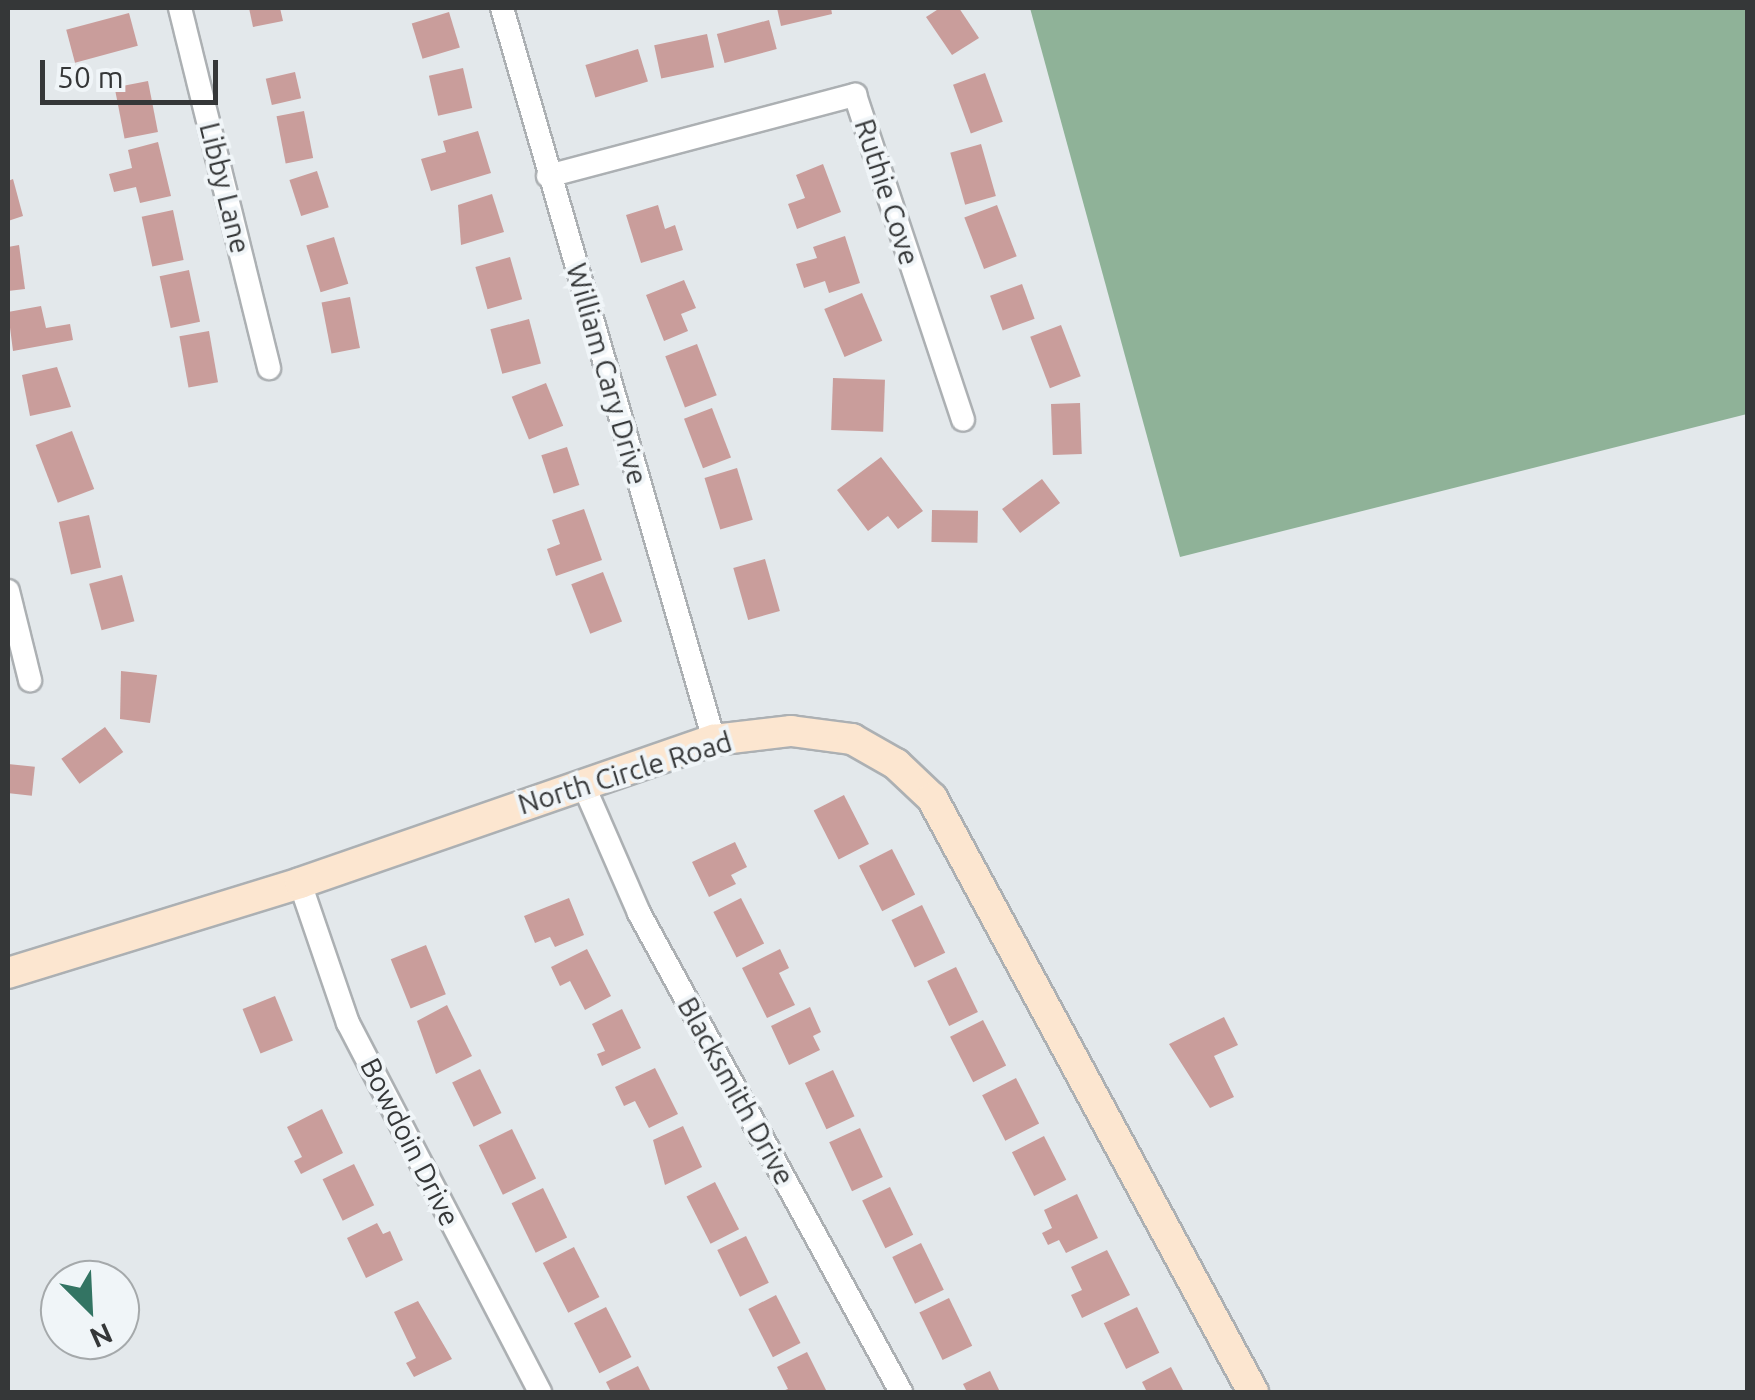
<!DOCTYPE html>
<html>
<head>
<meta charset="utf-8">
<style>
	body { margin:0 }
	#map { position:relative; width:1755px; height:1400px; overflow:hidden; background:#e3e8eb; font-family:Ubuntu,sans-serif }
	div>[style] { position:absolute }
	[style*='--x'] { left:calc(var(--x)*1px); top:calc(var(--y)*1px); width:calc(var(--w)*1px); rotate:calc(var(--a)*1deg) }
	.forest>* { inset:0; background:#8fb298 }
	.building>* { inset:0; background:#c99d9b; transform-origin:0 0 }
	.roads { filter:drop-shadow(2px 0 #acb0b3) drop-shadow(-2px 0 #acb0b3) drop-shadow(0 2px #acb0b3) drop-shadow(0 -2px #acb0b3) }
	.street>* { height:22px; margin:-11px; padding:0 11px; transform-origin:11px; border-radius:11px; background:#fff }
	.secondary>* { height:30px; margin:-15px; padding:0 15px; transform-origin:15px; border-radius:15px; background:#fce6d0 }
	span { translate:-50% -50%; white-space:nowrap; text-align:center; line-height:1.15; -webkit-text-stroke:8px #f0f5f8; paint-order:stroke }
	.street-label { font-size:28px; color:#353738 }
	.frame { position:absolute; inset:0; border:10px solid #353738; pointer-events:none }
	.north { position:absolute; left:40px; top:1260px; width:100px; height:100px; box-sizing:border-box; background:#f0f5f8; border:2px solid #a5a9ab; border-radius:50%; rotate:156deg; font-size:28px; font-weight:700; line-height:40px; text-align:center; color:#353738 }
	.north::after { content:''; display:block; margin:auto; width:35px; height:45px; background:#337463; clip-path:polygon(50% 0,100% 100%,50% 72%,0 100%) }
	.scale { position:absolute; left:40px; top:60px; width:178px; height:45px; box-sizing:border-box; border:5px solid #353738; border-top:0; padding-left:12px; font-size:30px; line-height:35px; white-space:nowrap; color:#353738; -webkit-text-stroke:8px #f0f5f8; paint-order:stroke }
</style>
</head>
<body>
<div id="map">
	<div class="forest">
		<i style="clip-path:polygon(1030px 8px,1747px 8px,1747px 414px,1180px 557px)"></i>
	</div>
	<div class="building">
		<i style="clip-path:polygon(249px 8px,280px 8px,283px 21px,253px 27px)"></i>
		<i style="clip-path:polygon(777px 8px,831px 8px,832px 14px,781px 26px)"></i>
		<i style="clip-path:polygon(940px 8px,959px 8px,979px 38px,952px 55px,926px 17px)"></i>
		<i style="left:449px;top:12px;width:37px;height:39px;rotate:73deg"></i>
		<i style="left:129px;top:13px;width:34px;height:65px;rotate:75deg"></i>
		<i style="left:769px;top:20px;width:30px;height:54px;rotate:75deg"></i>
		<i style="left:707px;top:34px;width:34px;height:54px;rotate:78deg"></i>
		<i style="left:638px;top:49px;width:34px;height:55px;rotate:73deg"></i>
		<i style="left:463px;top:68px;width:41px;height:35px;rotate:77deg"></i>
		<i style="left:295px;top:72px;width:27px;height:30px;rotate:77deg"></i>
		<i style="left:985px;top:73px;width:52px;height:34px;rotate:70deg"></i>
		<i style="left:148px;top:81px;width:52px;height:34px;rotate:79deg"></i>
		<i style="left:304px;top:111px;width:48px;height:28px;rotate:79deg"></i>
		<i style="clip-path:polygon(478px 131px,491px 173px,431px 191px,421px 159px,446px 152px,443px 141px)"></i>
		<i style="clip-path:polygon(158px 142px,171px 196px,140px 203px,136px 187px,114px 192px,109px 174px,132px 168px,128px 150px)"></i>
		<i style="left:981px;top:144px;width:54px;height:32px;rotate:74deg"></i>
		<i style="clip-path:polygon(823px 164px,841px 212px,797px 229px,788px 204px,805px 198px,796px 175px)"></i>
		<i style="left:317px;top:171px;width:38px;height:29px;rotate:72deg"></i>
		<i style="clip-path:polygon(13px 179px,23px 216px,8px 221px,8px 181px)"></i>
		<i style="clip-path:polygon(492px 194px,504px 232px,461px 245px,458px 205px)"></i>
		<i style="clip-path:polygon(658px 205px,665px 229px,675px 225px,683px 250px,641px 263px,626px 215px)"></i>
		<i style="left:997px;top:205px;width:55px;height:35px;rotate:69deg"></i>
		<i style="left:173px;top:210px;width:51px;height:32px;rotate:78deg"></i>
		<i style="clip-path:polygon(845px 236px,860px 283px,829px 293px,825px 281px,804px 288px,796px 264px,817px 258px,813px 247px)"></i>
		<i style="left:334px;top:237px;width:49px;height:29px;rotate:73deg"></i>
		<i style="clip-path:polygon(19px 245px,25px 289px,8px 291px,8px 247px)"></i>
		<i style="left:510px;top:257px;width:44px;height:36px;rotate:74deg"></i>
		<i style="left:189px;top:270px;width:53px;height:30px;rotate:78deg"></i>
		<i style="clip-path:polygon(684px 280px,696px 308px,681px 314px,688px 331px,664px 341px,646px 295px)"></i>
		<i style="left:1022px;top:284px;width:37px;height:34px;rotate:70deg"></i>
		<i style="left:862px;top:293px;width:52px;height:41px;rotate:67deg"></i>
		<i style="left:350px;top:297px;width:52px;height:29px;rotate:79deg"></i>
		<i style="clip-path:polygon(41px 306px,46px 328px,70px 324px,73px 340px,13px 351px,8px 312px)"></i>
		<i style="left:529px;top:319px;width:46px;height:40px;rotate:75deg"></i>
		<i style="left:1061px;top:325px;width:55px;height:33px;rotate:69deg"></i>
		<i style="left:209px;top:331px;width:52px;height:30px;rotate:80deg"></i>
		<i style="left:697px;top:344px;width:55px;height:34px;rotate:69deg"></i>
		<i style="clip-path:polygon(57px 367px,71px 407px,30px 416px,22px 375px)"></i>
		<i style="left:833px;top:378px;width:52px;height:52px;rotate:2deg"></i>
		<i style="left:546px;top:383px;width:46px;height:37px;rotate:68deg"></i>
		<i style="left:1080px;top:403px;width:51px;height:29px;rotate:88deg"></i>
		<i style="left:712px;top:408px;width:53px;height:30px;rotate:69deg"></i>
		<i style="left:72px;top:431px;width:62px;height:39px;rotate:69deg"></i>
		<i style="left:567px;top:447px;width:40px;height:27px;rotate:72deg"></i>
		<i style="clip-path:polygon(881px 457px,923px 511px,898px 529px,888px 516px,868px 531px,837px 490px)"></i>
		<i style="left:737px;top:468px;width:54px;height:34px;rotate:73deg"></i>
		<i style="left:1042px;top:479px;width:30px;height:50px;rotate:53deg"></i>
		<i style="clip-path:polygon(584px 509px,602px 560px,556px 576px,547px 549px,560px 544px,552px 520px)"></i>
		<i style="left:932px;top:510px;width:46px;height:32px;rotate:1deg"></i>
		<i style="left:89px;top:515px;width:54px;height:31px;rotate:77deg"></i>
		<i style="left:765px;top:559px;width:54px;height:33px;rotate:74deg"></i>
		<i style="left:603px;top:572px;width:53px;height:34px;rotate:69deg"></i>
		<i style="left:122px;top:575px;width:48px;height:34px;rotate:75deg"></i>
		<i style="clip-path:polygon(121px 671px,157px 675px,150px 723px,120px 719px)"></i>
		<i style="left:105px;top:727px;width:31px;height:54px;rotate:54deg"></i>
		<i style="left:8px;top:764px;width:27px;height:29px;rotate:6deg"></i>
		<i style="left:844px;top:795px;width:55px;height:34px;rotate:63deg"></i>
		<i style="clip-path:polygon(735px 842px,747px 867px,731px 875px,736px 884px,709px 897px,692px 862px)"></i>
		<i style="left:892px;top:849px;width:51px;height:37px;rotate:63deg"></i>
		<i style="clip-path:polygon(569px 898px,584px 935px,555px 947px,550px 937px,535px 943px,524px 916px)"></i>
		<i style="left:741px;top:898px;width:51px;height:31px;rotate:63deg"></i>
		<i style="left:922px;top:905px;width:53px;height:34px;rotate:64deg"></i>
		<i style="left:426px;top:945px;width:53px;height:38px;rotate:68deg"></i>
		<i style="clip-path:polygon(587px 949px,611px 996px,585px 1010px,570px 981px,560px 986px,551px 967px)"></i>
		<i style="clip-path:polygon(780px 949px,789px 968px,779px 973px,795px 1005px,767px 1018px,742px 968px)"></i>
		<i style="left:956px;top:967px;width:50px;height:32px;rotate:64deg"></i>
		<i style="left:275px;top:996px;width:48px;height:35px;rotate:68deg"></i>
		<i style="clip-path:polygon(447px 1005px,472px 1056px,436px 1074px,417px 1021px)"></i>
		<i style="clip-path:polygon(810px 1007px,821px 1032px,813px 1036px,820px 1050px,789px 1065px,771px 1026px)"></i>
		<i style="clip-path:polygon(622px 1009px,641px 1048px,602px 1066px,597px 1054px,605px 1051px,592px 1024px)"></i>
		<i style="clip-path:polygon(1224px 1017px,1238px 1045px,1214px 1056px,1234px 1097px,1210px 1108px,1169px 1044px)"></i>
		<i style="left:983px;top:1020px;width:51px;height:37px;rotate:63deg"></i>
		<i style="clip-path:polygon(655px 1068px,678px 1114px,649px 1128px,635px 1101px,624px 1106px,615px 1087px)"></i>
		<i style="left:480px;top:1069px;width:49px;height:31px;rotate:64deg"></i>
		<i style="left:833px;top:1070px;width:51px;height:31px;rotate:65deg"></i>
		<i style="left:1016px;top:1078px;width:51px;height:38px;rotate:63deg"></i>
		<i style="clip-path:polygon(322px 1109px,343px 1153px,301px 1174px,294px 1161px,302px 1157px,287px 1127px)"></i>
		<i style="clip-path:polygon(683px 1126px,702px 1167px,665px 1185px,653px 1140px)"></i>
		<i style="left:860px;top:1128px;width:54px;height:34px;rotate:65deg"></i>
		<i style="left:512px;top:1129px;width:55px;height:37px;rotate:64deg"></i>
		<i style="left:1044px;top:1136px;width:49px;height:36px;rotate:63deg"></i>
		<i style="left:354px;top:1164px;width:46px;height:35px;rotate:64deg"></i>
		<i style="left:715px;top:1182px;width:53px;height:32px;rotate:63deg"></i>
		<i style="left:890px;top:1187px;width:53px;height:31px;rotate:64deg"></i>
		<i style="left:543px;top:1188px;width:55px;height:35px;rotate:64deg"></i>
		<i style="clip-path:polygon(1077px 1194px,1098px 1238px,1066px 1253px,1059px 1240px,1048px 1245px,1042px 1233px,1052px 1228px,1044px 1210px)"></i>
		<i style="clip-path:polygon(377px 1223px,383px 1234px,390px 1231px,403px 1260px,366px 1278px,347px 1238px)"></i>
		<i style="left:746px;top:1236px;width:52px;height:32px;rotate:64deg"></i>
		<i style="left:921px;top:1243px;width:52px;height:32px;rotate:64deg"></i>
		<i style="left:574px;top:1247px;width:56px;height:35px;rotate:63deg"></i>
		<i style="clip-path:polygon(1107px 1250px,1130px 1295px,1082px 1318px,1071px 1295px,1082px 1290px,1071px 1267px)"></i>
		<i style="left:776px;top:1295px;width:54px;height:31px;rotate:63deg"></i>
		<i style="left:949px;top:1298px;width:53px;height:33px;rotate:64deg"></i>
		<i style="clip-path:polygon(418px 1301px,452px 1359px,414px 1377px,406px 1363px,416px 1358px,394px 1312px)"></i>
		<i style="left:606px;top:1307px;width:56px;height:36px;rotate:63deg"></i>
		<i style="left:1137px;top:1307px;width:51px;height:37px;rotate:64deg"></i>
		<i style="clip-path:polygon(807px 1352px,827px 1392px,780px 1392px,788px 1389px,777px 1367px)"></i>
		<i style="clip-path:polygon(638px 1366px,651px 1392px,611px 1392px,606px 1382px)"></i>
		<i style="clip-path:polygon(1171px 1367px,1184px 1392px,1147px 1392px,1142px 1382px)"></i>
		<i style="clip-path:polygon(990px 1371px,1000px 1392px,967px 1392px,963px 1384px)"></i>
	</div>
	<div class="roads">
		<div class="street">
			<i style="--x:180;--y:8;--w:371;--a:76.1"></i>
			<i style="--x:502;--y:8;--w:762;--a:73.85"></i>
			<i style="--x:548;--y:176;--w:318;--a:-14.8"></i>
			<i style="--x:855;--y:95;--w:342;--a:71.6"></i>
			<i style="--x:8;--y:591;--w:92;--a:76.1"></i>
			<i style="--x:583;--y:784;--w:141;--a:66.5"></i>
			<i style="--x:639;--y:913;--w:546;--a:61.32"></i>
			<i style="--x:300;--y:883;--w:148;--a:71.1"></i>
			<i style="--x:348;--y:1023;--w:416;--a:62.5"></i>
		</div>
		<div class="secondary">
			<i style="--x:8;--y:973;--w:306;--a:-17.1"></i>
			<i style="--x:300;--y:883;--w:438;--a:-19.1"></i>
			<i style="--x:714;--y:740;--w:78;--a:-6.7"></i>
			<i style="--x:791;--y:731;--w:62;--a:7.5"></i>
			<i style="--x:852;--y:739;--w:51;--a:29.6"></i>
			<i style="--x:896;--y:764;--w:50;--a:43.4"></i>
			<i style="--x:932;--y:798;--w:675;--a:61.61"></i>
		</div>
	</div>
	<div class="street-label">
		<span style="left:225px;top:188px;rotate:76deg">Libby Lane</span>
		<span style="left:887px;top:192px;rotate:72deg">Ruthie Cove</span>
		<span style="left:607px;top:374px;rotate:74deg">William Cary Drive</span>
		<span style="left:625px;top:773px;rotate:-17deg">North Circle Road</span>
		<span style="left:736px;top:1091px;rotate:61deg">Blacksmith Drive</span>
		<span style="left:410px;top:1142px;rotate:63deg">Bowdoin Drive</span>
	</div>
	<div class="frame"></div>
	<div class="north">N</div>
	<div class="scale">50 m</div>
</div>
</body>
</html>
